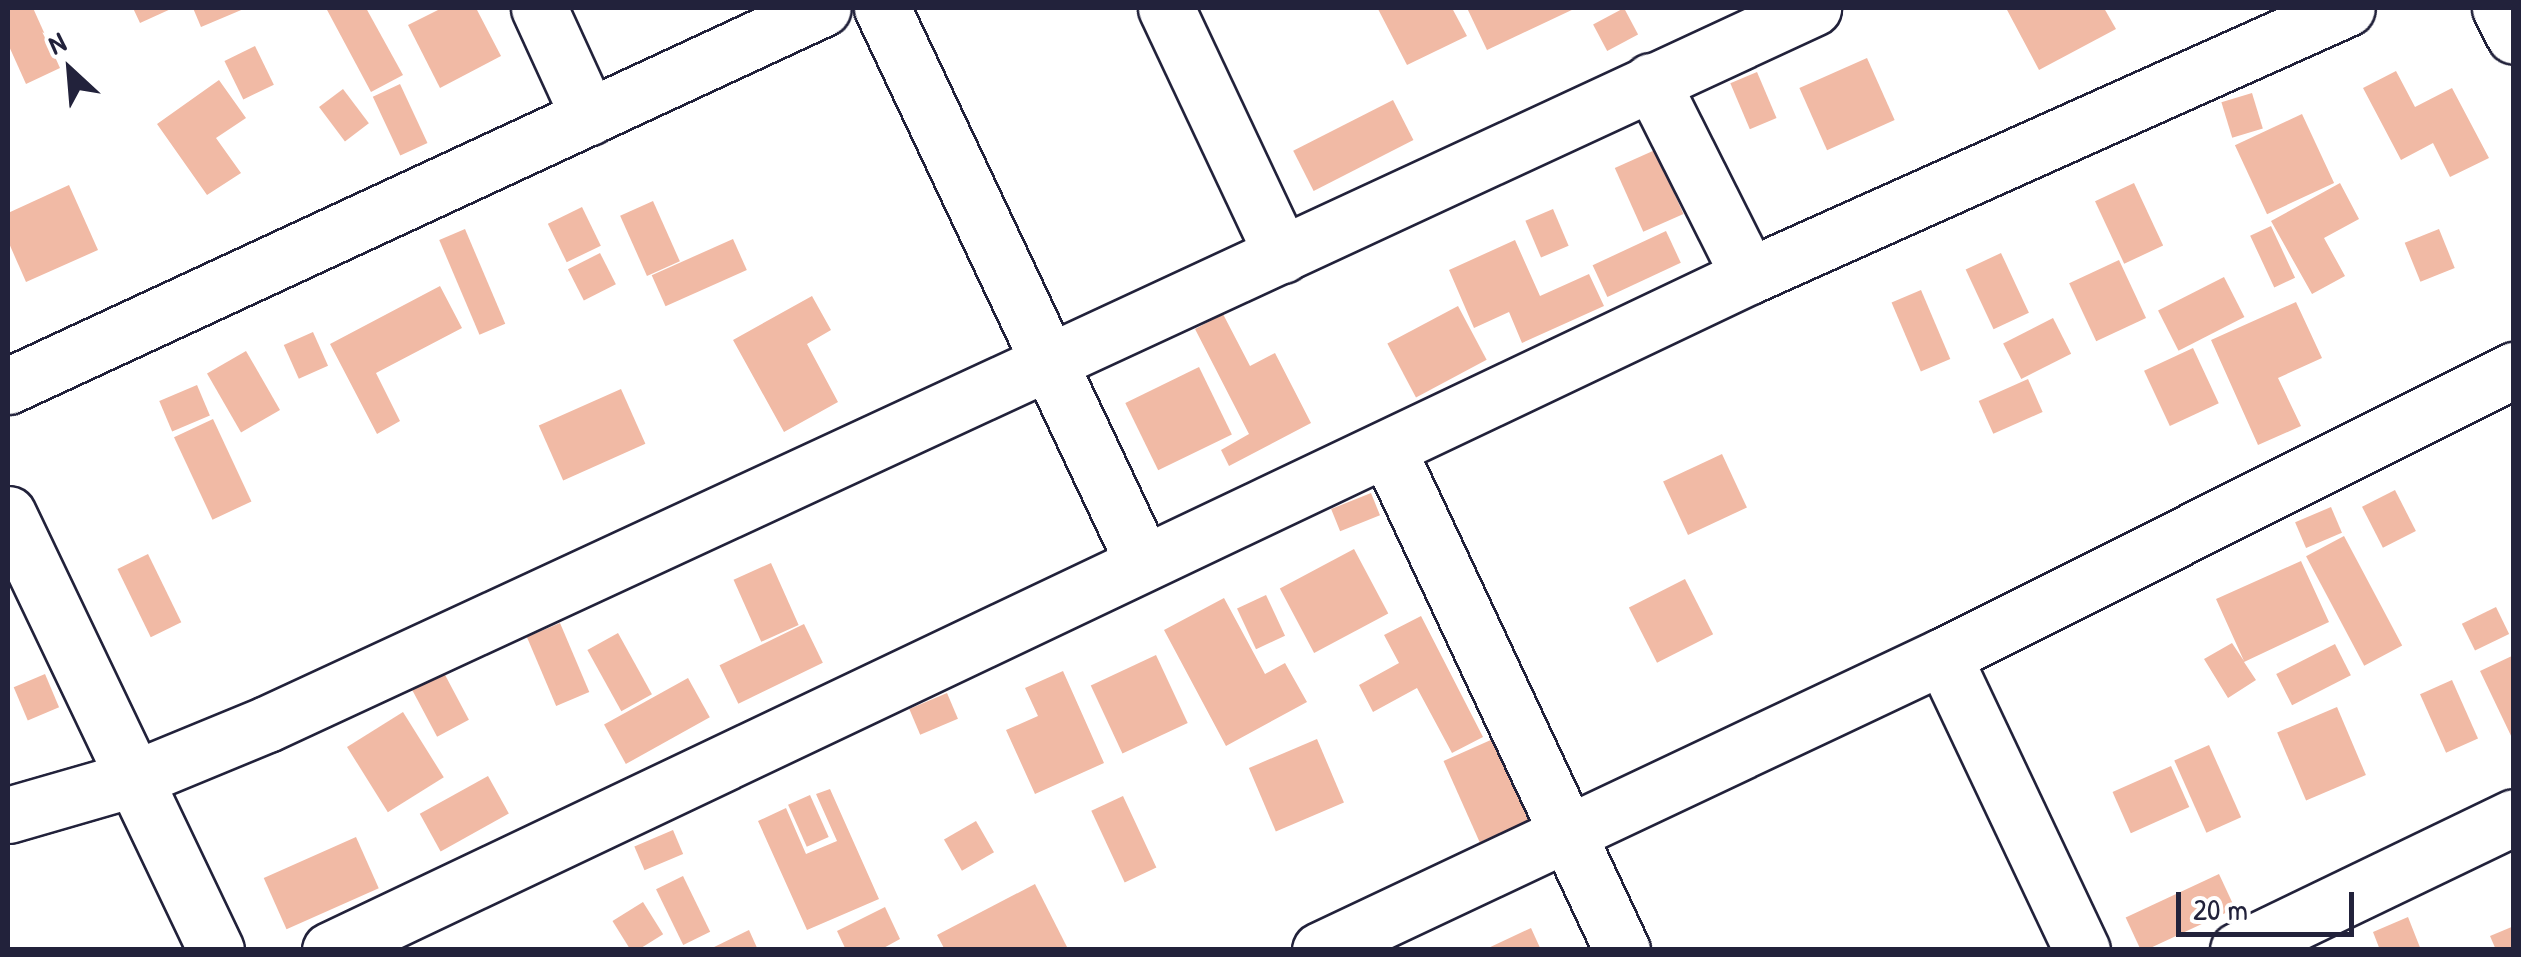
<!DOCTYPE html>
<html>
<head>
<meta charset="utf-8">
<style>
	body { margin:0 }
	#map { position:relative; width:2521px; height:957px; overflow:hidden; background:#fff; font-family:"Patrick Hand",sans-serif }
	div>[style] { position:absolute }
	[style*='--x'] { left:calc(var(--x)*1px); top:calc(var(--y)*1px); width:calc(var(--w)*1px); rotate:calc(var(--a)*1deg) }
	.building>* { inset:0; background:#f1baa5; transform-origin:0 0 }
	.roads { filter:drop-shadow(2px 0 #22223b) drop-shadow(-2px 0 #22223b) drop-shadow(0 2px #22223b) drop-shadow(0 -2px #22223b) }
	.minor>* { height:55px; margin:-27.5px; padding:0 27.5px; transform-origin:27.5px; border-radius:27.5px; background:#fff }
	span { translate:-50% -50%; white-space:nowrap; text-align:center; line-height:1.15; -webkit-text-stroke:8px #fff; paint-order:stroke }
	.frame { position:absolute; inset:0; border:10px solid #22223b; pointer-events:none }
	.north { position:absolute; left:20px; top:20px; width:100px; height:100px; -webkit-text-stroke:8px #fff; paint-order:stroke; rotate:334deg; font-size:28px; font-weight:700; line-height:40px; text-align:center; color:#22223b }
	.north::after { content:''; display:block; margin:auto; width:35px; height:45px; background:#22223b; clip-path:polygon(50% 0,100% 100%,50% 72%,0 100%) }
	.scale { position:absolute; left:2176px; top:892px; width:178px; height:45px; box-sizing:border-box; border:5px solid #22223b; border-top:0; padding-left:12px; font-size:30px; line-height:35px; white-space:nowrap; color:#22223b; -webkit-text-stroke:8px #fff; paint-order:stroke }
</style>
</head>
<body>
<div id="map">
	<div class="building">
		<i style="clip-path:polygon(8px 8px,33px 8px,60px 68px,26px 84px,8px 44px)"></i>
		<i style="clip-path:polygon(133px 8px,173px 8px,140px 23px)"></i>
		<i style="clip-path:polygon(193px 8px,246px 8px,201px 27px)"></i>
		<i style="clip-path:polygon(326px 8px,366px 8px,403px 75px,371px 92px)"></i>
		<i style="clip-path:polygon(442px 8px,476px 8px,501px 56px,440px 88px,408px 25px)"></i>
		<i style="clip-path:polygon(1452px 8px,1467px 36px,1407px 65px,1378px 9px)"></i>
		<i style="clip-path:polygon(1467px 8px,1576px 8px,1487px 50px)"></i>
		<i style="left:1624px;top:8px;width:30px;height:35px;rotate:62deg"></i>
		<i style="clip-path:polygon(2006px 8px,2104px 8px,2116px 29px,2039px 70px)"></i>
		<i style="left:255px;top:46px;width:43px;height:34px;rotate:64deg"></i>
		<i style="left:1867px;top:58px;width:68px;height:74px;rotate:66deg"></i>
		<i style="clip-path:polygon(2396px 71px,2415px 107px,2452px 88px,2489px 158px,2450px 177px,2433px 143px,2401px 160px,2363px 88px)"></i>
		<i style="left:1757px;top:72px;width:50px;height:29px;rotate:67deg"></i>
		<i style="clip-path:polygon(219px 80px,246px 118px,216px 138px,241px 173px,207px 195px,157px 124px)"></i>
		<i style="left:400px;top:84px;width:65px;height:30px;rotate:65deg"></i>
		<i style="left:343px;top:89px;width:43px;height:30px;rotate:53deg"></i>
		<i style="left:2252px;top:93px;width:37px;height:32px;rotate:73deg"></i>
		<i style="left:1393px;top:100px;width:45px;height:112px;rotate:63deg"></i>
		<i style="left:2302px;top:114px;width:76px;height:74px;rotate:65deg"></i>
		<i style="left:1655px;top:150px;width:70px;height:44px;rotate:66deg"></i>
		<i style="left:2134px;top:183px;width:69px;height:43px;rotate:65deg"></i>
		<i style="clip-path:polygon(2340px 183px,2359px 219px,2324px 238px,2345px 276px,2312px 294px,2271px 221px)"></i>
		<i style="clip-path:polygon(69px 185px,98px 250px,26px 282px,8px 241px,8px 213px)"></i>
		<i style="left:653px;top:201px;width:66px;height:36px;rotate:66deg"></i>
		<i style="left:582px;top:207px;width:43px;height:38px;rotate:64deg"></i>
		<i style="left:1553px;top:209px;width:40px;height:30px;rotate:67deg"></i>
		<i style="left:2271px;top:226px;width:57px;height:23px;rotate:65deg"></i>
		<i style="left:465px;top:229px;width:103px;height:28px;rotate:67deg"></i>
		<i style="left:2439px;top:229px;width:42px;height:37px;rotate:68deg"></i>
		<i style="left:1666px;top:231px;width:35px;height:81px;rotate:65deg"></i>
		<i style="left:733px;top:239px;width:34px;height:89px;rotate:66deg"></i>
		<i style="clip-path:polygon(1515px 240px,1540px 296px,1589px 274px,1604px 306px,1522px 343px,1509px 312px,1474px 328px,1449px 270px)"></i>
		<i style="left:600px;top:253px;width:35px;height:36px;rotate:63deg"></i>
		<i style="left:2001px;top:253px;width:66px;height:39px;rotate:65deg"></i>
		<i style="left:2119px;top:260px;width:64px;height:55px;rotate:65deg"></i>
		<i style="left:2224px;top:277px;width:45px;height:74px;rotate:63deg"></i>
		<i style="clip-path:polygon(440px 286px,462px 328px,376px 373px,400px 421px,377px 434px,330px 344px)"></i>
		<i style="left:1921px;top:290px;width:75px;height:32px;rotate:67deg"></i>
		<i style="clip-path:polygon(812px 296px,831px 330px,807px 344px,838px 402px,784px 432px,733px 340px)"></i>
		<i style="clip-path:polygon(2296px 302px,2322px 358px,2278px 378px,2301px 426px,2258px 445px,2211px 340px)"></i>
		<i style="left:1458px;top:306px;width:61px;height:80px;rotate:62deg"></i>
		<i style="clip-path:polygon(1223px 314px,1250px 366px,1275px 353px,1311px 423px,1229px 466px,1221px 450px,1249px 434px,1195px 329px)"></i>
		<i style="left:2053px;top:318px;width:40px;height:56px;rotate:63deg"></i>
		<i style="left:313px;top:332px;width:37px;height:32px;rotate:66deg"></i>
		<i style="left:2193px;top:348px;width:61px;height:54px;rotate:65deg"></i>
		<i style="left:246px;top:351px;width:68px;height:45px;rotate:60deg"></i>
		<i style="left:1199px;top:367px;width:75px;height:82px;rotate:64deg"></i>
		<i style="left:2028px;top:379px;width:36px;height:54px;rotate:66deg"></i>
		<i style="left:197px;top:385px;width:33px;height:41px;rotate:67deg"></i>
		<i style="left:621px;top:389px;width:60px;height:90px;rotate:66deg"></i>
		<i style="left:213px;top:419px;width:91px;height:43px;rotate:65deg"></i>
		<i style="left:1722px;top:454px;width:59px;height:65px;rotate:65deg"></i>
		<i style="left:2395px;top:490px;width:46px;height:37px;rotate:63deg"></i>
		<i style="left:1371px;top:493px;width:24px;height:43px;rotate:68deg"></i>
		<i style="left:2331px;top:507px;width:28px;height:39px;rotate:67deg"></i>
		<i style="left:2344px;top:536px;width:124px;height:43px;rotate:62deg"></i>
		<i style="left:1354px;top:549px;width:73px;height:84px;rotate:62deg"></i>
		<i style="left:148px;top:554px;width:76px;height:34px;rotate:64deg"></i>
		<i style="clip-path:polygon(2301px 561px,2329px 622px,2244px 662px,2256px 680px,2228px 698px,2204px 659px,2232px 643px,2244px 661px,2216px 599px)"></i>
		<i style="left:771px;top:563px;width:68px;height:41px;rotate:66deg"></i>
		<i style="left:1685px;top:579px;width:62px;height:63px;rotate:63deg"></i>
		<i style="left:1266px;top:595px;width:45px;height:32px;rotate:65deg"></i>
		<i style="clip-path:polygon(1224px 598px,1265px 674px,1285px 663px,1307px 702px,1226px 746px,1164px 630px)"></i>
		<i style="left:2496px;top:607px;width:30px;height:38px;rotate:64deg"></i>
		<i style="clip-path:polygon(1421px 616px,1483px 737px,1452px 753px,1417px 688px,1373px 712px,1359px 685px,1399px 663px,1384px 635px)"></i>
		<i style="left:560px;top:623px;width:75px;height:36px;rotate:67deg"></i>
		<i style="left:804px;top:624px;width:43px;height:94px;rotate:64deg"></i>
		<i style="left:618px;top:633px;width:70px;height:35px;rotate:61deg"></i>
		<i style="left:2335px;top:644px;width:35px;height:66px;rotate:63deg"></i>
		<i style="left:1156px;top:655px;width:75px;height:72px;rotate:65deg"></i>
		<i style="clip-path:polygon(2514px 655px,2514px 742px,2480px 671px)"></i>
		<i style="clip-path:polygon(1063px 671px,1104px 763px,1035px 794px,1006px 730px,1038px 716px,1025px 688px)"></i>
		<i style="left:444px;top:673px;width:53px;height:36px;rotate:62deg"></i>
		<i style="left:45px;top:674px;width:36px;height:34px;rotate:67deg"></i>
		<i style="left:688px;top:678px;width:45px;height:96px;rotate:61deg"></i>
		<i style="left:2452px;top:680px;width:64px;height:35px;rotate:66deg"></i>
		<i style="left:947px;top:693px;width:28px;height:41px;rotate:67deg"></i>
		<i style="left:2337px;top:707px;width:74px;height:65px;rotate:67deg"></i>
		<i style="left:403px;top:712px;width:77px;height:66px;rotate:58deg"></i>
		<i style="left:1502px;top:735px;width:89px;height:64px;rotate:66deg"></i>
		<i style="left:1317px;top:739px;width:69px;height:74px;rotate:67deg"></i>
		<i style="left:2209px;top:745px;width:79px;height:38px;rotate:66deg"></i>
		<i style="left:2171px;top:766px;width:45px;height:64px;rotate:66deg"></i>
		<i style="left:488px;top:776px;width:43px;height:78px;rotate:61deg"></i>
		<i style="clip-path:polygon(830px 789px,879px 899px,807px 930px,758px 821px,786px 808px,806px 854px,837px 841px,816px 794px)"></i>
		<i style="left:810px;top:795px;width:46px;height:24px;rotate:66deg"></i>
		<i style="left:1123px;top:796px;width:79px;height:35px;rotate:65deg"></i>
		<i style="left:976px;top:821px;width:36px;height:37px;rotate:60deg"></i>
		<i style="left:673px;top:830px;width:26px;height:42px;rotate:67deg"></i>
		<i style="left:356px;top:837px;width:56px;height:101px;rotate:66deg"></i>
		<i style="left:2219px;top:874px;width:38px;height:103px;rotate:65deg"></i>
		<i style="left:683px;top:876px;width:62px;height:30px;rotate:64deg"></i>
		<i style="clip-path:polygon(1035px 884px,1067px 947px,945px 950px,937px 935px)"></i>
		<i style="left:643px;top:902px;width:38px;height:36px;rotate:58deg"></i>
		<i style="clip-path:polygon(885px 907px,900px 939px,880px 950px,846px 950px,837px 931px)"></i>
		<i style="clip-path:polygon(2408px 917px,2421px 950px,2380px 950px,2373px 932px)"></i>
		<i style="clip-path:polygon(2514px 926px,2514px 950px,2496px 950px,2490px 936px)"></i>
		<i style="clip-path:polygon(1531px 928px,1541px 950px,1484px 950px)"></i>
		<i style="clip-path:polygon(749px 930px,758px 950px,708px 950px)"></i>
	</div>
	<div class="roads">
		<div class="minor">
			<i style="--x:539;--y:8;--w:120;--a:65.4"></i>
			<i style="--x:882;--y:8;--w:612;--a:64.77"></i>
			<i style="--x:1166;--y:8;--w:273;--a:64.8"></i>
			<i style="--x:2500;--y:8;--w:31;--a:63"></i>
			<i style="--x:1651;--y:81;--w:218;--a:63.3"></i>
			<i style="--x:8;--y:386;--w:898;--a:-24.88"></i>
			<i style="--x:1388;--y:450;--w:552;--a:64.92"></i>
			<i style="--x:8;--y:514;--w:483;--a:64.5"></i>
			<i style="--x:1943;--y:656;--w:325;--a:64.7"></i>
			<i style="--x:8;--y:815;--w:133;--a:-16.1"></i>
			<i style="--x:136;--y:778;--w:142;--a:-22.4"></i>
			<i style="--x:267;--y:724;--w:1704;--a:-24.85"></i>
			<i style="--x:330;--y:950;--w:1571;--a:-25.41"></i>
			<i style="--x:1749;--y:276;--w:655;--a:-24.14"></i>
			<i style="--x:1320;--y:950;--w:689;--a:-25.26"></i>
			<i style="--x:1943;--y:656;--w:639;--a:-26.61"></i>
			<i style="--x:2238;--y:950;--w:306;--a:-25.7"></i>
		</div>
	</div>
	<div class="frame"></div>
	<div class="north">N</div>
	<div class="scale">20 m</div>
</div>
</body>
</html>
